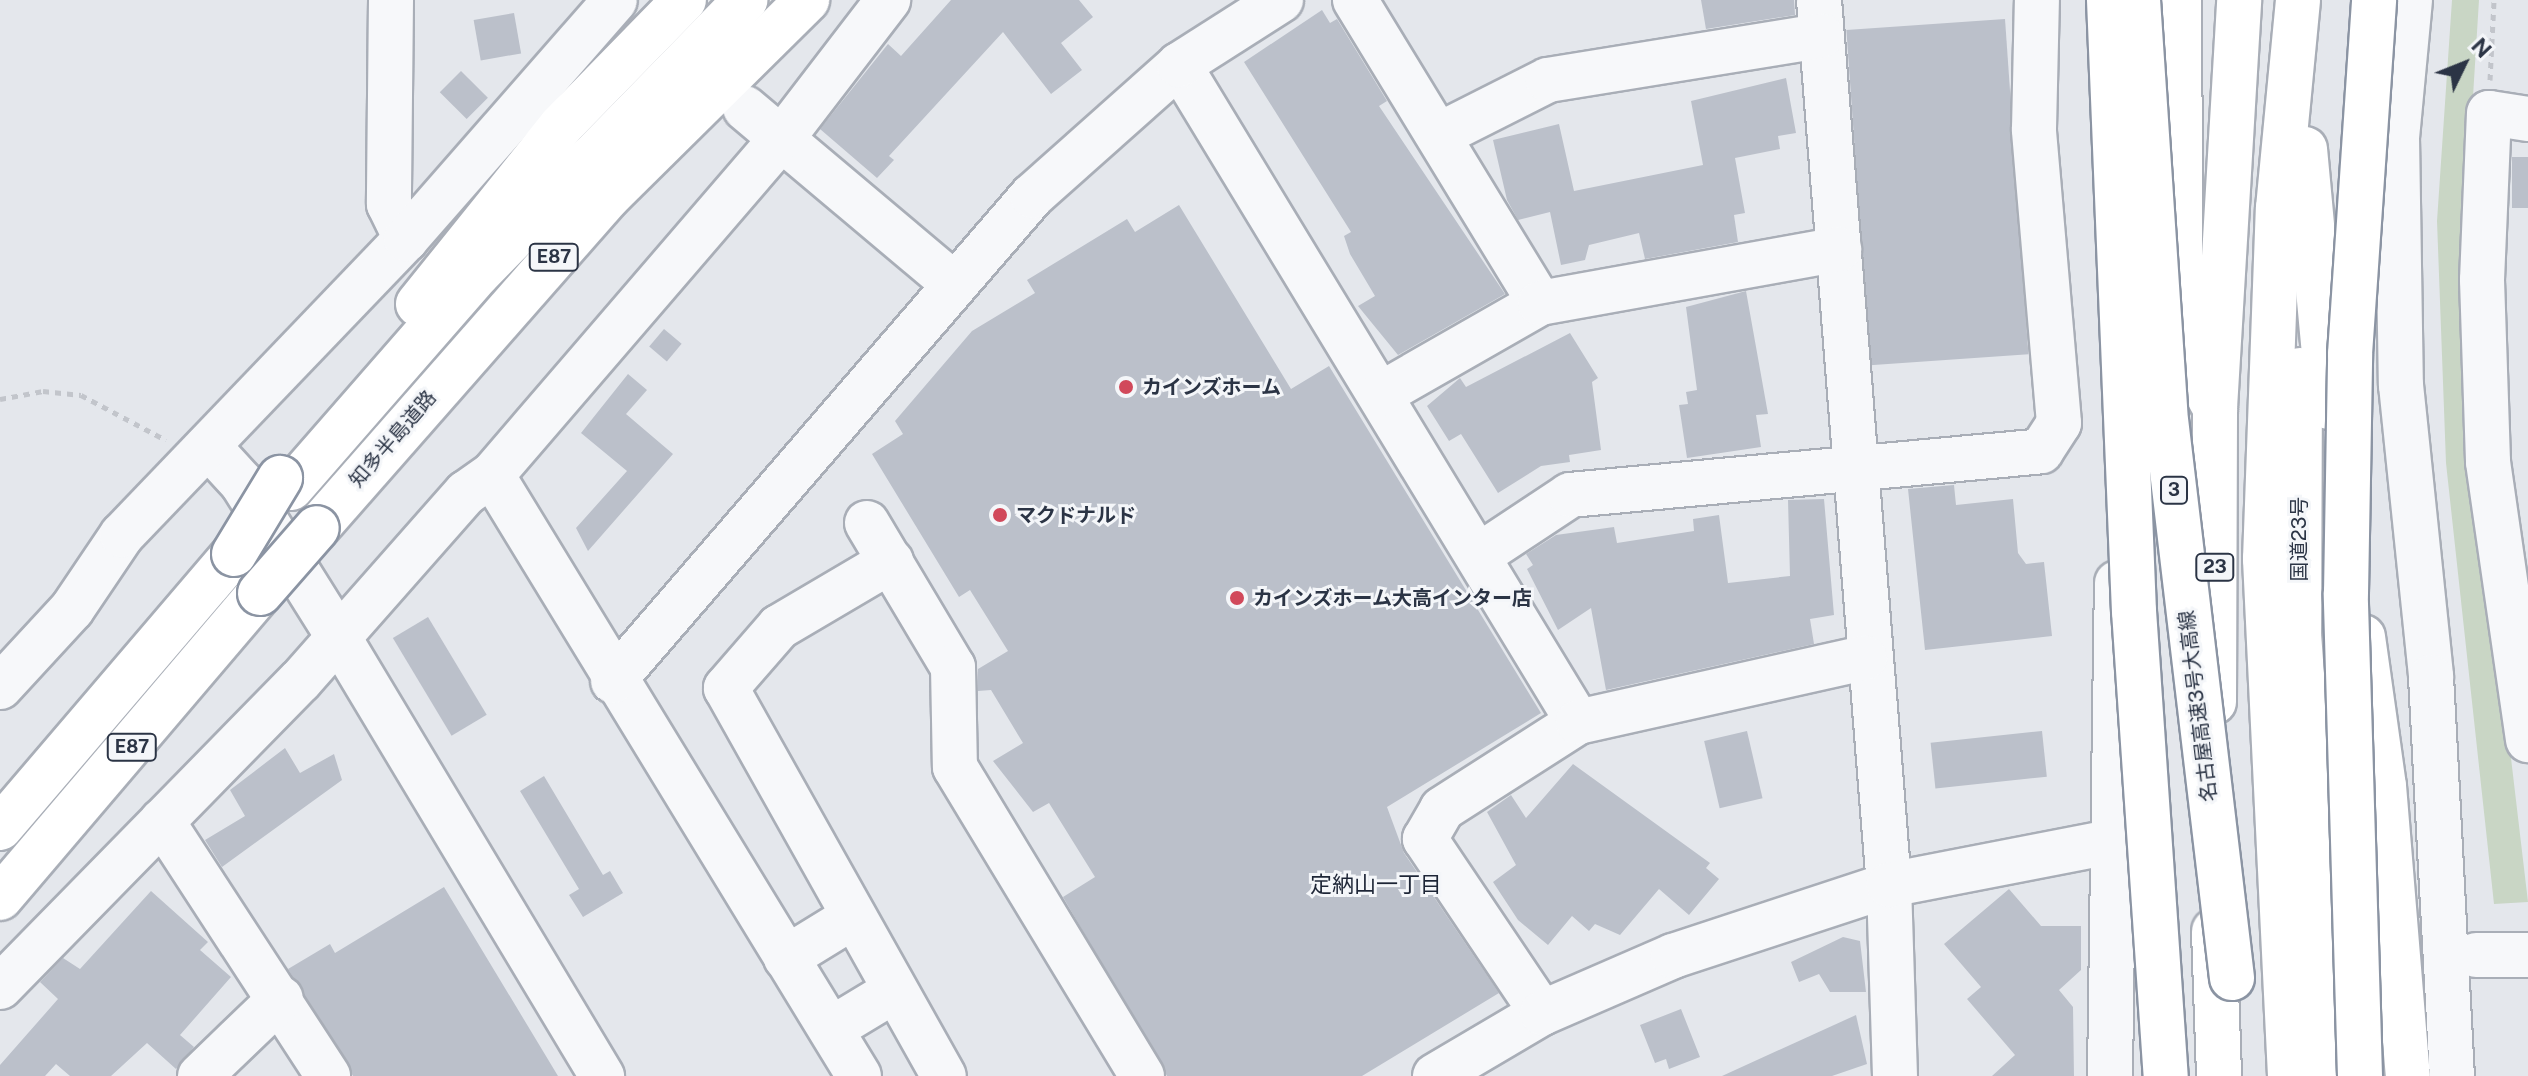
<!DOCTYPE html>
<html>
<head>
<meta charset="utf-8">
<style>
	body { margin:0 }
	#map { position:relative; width:2528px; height:1076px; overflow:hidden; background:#e4e7ec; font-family:"Public Sans","Noto Sans JP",sans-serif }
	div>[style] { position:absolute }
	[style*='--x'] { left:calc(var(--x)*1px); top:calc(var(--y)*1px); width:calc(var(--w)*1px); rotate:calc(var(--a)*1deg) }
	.green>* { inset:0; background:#c9d6c5 }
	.building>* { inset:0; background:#bbc0ca; transform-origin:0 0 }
	.path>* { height:5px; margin-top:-2.5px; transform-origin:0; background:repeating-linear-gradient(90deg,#c2c5cb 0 6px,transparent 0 12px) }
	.roads { filter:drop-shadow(2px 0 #a9aeb7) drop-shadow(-2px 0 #a9aeb7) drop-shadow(0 2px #a9aeb7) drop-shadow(0 -2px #a9aeb7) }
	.minor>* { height:44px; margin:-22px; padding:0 22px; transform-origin:22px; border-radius:22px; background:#f7f8fa }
	.highway>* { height:44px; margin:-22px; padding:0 22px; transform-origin:22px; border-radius:22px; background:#fff }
	.bridges { filter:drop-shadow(2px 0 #8b94a3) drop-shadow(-2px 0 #8b94a3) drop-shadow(0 2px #8b94a3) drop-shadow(0 -2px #8b94a3) }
	.highway-bridge>* { height:44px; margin:-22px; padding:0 22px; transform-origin:22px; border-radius:22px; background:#fff }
	.dots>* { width:22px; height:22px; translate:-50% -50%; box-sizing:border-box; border:4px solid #f4f6f9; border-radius:50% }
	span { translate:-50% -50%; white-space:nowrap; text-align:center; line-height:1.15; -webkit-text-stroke:6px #f4f6f9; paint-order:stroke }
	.shield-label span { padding:2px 6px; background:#f4f6f9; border:2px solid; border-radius:6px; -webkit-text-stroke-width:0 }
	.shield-label { font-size:18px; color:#2b3445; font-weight:700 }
	.poi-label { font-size:20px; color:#2b3445; font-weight:700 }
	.left { translate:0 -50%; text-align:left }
	.street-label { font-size:20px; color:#2b3445 }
	.neighbourhood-label { font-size:22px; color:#1d2536 }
	.north { position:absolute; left:2424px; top:24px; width:80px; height:80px; -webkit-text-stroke:6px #f4f6f9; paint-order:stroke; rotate:47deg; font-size:22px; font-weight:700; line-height:32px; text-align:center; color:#2b3445 }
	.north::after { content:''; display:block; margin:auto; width:28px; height:36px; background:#2b3445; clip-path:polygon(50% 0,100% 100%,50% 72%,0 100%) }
</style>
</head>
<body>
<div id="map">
	<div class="green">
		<i style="clip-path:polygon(2452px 0,2479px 0,2466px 209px,2470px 411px,2528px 902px,2494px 904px,2446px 463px,2437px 221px)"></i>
	</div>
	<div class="building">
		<i style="clip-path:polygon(951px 0,1079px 0,1093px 17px,1061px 43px,1082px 70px,1051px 94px,1003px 32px,889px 156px,894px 160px,877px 178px,820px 129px,888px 44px,901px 56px)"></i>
		<i style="clip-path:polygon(1701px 0,1794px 0,1795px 15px,1706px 29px)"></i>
		<i style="clip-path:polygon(1322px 10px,1330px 23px,1337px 19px,1387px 101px,1379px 106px,1505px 294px,1398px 355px,1358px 306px,1375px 296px,1350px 254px,1344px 236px,1351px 232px,1244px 62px)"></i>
		<i style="left:514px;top:13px;width:41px;height:41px;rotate:80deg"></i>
		<i style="left:2005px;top:19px;width:336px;height:159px;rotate:86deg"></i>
		<i style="left:461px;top:71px;width:38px;height:30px;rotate:45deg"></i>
		<i style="clip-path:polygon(1786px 78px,1796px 133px,1778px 136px,1780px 149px,1735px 158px,1745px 213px,1734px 215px,1738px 242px,1645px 259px,1639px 233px,1589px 245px,1585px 260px,1561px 265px,1550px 212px,1518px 220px,1507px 200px,1493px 140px,1559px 124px,1574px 191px,1703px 165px,1691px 101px)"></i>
		<i style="left:2512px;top:157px;width:16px;height:51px"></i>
		<i style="clip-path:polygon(1179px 205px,1291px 389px,1329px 366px,1541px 713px,1387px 807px,1404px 853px,1499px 993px,1362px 1076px,1167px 1076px,1063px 897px,1095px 877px,1049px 803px,1033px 812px,993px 761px,1023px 743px,991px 690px,978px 691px,978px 669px,1008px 651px,970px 590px,959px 597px,872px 454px,903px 434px,895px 421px,972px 331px,1035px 293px,1027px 280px,1127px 219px,1135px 232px)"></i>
		<i style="clip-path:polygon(1746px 291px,1768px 414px,1756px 415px,1761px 447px,1687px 458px,1679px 405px,1688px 404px,1686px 392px,1697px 390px,1686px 307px)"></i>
		<i style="left:664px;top:329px;width:23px;height:23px;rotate:40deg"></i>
		<i style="clip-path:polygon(1570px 333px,1598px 378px,1592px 382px,1601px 450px,1569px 455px,1570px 462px,1541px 466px,1498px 493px,1461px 434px,1449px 441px,1427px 406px,1460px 378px,1466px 387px)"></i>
		<i style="clip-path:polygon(628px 374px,647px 390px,626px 414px,673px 454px,588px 551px,576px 528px,627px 471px,581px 433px)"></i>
		<i style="clip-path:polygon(1954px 485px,1956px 505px,2013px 499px,2018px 553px,2026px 564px,2044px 562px,2052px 636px,1925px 650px,1908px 489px)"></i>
		<i style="clip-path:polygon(1824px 499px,1834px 615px,1810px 619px,1814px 644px,1606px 690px,1591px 608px,1558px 630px,1527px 569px,1533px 565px,1526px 554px,1556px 535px,1614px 527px,1617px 543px,1694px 531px,1693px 519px,1719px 515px,1728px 583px,1790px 576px,1788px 500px)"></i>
		<i style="left:428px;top:617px;width:114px;height:41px;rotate:59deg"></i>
		<i style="left:1747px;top:731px;width:69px;height:44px;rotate:77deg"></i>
		<i style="left:2042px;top:731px;width:46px;height:112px;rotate:84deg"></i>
		<i style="clip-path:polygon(285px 748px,300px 773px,334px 754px,342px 780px,222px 867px,205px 840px,245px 816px,230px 790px)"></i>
		<i style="clip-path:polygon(1573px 764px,1710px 863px,1706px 868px,1719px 879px,1689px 915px,1659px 889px,1620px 935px,1595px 924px,1589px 931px,1572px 916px,1548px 945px,1518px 920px,1493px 882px,1516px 865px,1487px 812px,1511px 795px,1526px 818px)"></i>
		<i style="clip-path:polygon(544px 776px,603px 875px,610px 871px,623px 893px,583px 917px,569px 895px,579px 889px,520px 791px)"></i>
		<i style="clip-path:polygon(444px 887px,558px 1076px,353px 1076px,288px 969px,330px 944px,335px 953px)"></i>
		<i style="clip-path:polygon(2009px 889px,2041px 926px,2081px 926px,2081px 970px,2059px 990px,2073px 1007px,2074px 1076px,1992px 1076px,2015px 1055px,1967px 999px,1981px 987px,1944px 944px)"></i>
		<i style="clip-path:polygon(151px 891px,208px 942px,200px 950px,231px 977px,180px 1035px,194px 1047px,176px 1069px,147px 1043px,111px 1076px,70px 1076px,56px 1064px,45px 1076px,0 1076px,0 1065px,58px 999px,40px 982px,63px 958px,80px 969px)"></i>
		<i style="clip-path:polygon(1843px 937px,1860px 941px,1866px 992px,1830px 992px,1819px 974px,1799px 982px,1791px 962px)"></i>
		<i style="clip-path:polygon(1681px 1009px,1700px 1057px,1669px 1069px,1666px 1059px,1655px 1063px,1640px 1025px)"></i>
		<i style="clip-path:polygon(1856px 1015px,1867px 1064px,1832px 1076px,1722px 1076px)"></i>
	</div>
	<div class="path">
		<i style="--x:2490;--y:80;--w:80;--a:-87.1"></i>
		<i style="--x:0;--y:399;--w:44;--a:-10.5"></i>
		<i style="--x:43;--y:391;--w:38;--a:6"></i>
		<i style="--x:81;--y:395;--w:96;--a:27.9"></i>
	</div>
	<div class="roads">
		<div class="minor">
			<i style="--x:391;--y:0;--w:204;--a:90.6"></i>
			<i style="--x:389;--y:204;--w:39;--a:64"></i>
			<i style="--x:1355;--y:0;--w:355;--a:58.6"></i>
			<i style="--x:1819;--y:0;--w:888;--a:85.48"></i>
			<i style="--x:1889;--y:885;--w:191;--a:88.2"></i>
			<i style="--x:2410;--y:0;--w:139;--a:95.4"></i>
			<i style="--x:2397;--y:138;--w:247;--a:89.1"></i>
			<i style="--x:2401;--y:385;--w:294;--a:84.1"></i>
			<i style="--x:2431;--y:677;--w:400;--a:87"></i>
			<i style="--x:1179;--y:65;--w:769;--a:58.73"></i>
			<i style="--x:745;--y:108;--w:273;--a:40.1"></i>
			<i style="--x:2528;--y:119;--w:39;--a:-171"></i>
			<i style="--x:2489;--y:113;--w:167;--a:92.4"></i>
			<i style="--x:2482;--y:280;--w:182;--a:88.1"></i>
			<i style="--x:2488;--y:462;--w:281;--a:81.8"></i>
			<i style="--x:1439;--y:135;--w:122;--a:-26.8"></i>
			<i style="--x:1548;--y:80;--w:277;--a:-9.2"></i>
			<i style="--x:1381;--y:394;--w:183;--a:-29.8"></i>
			<i style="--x:1540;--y:303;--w:304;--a:-10.2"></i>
			<i style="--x:208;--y:446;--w:50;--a:47.4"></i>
			<i style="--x:242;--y:483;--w:177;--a:57.9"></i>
			<i style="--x:336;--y:633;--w:517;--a:59.02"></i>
			<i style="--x:492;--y:475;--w:704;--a:58.59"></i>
			<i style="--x:867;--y:523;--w:168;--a:59.2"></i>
			<i style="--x:953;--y:667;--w:100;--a:88.9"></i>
			<i style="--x:955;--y:767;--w:361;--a:58.8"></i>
			<i style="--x:1478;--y:556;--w:110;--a:-33.5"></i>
			<i style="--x:1570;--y:495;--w:473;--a:-5.3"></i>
			<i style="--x:2041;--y:451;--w:33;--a:-57"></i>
			<i style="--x:2059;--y:423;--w:295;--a:-94.9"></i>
			<i style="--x:2034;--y:129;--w:129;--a:-88.7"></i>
			<i style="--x:891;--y:561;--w:130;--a:149.5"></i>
			<i style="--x:779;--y:627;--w:81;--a:131"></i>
			<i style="--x:726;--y:688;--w:445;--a:60.7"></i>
			<i style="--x:613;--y:681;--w:641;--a:-49.18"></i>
			<i style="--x:1032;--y:196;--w:197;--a:-41.7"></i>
			<i style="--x:1179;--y:65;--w:121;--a:-32.5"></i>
			<i style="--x:0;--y:687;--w:106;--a:-47.3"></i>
			<i style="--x:72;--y:609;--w:89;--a:-56"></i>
			<i style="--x:122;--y:535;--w:410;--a:-46.2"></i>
			<i style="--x:406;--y:239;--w:317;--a:-48.8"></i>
			<i style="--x:162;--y:821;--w:304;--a:56.9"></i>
			<i style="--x:2476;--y:955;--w:52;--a:0"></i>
			<i style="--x:786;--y:958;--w:76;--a:-31.6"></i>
			<i style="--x:0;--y:987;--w:429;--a:-45.6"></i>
			<i style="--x:300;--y:681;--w:251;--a:-48.6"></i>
			<i style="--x:466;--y:493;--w:32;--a:-35"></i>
			<i style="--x:492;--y:475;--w:446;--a:-49.3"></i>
			<i style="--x:783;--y:137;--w:173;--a:-52.5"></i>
			<i style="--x:1542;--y:1013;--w:210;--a:-123.9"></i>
			<i style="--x:1425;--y:839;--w:34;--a:-60"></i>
			<i style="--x:1442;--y:809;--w:161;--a:-32.6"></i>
			<i style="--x:1578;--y:722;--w:294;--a:-12.6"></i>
			<i style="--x:831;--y:1029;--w:74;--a:-31.1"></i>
			<i style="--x:200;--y:1076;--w:112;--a:-43.9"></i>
			<i style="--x:1435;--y:1076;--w:124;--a:-30.5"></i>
			<i style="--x:1542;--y:1013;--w:143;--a:-23.5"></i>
			<i style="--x:1673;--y:956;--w:227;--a:-18.2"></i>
			<i style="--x:1889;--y:885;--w:225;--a:-11"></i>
			<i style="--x:2110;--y:1076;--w:493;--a:-89.2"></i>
		</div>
		<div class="highway">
			<i style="--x:2179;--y:0;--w:347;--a:89.7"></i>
			<i style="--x:2181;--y:347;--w:70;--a:60.9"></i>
			<i style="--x:2305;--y:149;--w:259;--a:84.7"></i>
			<i style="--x:418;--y:304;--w:228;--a:-51.2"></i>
			<i style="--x:561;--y:126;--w:176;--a:-45.7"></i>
			<i style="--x:2300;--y:370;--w:264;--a:90.2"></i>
			<i style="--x:2299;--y:634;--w:443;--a:85.7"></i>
			<i style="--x:291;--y:488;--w:284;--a:-48.9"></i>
			<i style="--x:478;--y:274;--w:383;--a:-45.7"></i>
			<i style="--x:317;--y:528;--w:442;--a:-48.7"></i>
			<i style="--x:609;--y:196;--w:279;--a:-44.7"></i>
			<i style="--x:2363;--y:637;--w:150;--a:82"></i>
			<i style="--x:2384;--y:786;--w:291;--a:85.3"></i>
			<i style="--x:2214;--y:702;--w:294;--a:-89.8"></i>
			<i style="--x:2215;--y:408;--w:409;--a:-86.6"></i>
			<i style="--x:0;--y:828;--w:360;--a:-49.5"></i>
			<i style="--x:0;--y:898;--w:401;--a:-49.6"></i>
			<i style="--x:2214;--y:931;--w:145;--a:88"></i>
			<i style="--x:2290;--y:1076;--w:518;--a:-92.77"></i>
			<i style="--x:2265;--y:559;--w:351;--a:-87.9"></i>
			<i style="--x:2278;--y:208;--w:209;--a:-84.5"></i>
		</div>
	</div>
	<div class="bridges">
		<div class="highway-bridge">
			<i style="--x:2109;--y:0;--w:612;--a:87.66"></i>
			<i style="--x:2134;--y:611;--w:466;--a:86.1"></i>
			<i style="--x:2138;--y:0;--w:412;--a:86.2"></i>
			<i style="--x:2165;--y:411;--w:571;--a:83.26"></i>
			<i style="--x:234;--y:554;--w:89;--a:-58.8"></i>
			<i style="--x:260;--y:593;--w:86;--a:-48.8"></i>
			<i style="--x:2360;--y:1076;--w:483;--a:-91.7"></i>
			<i style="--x:2346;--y:593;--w:239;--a:-89"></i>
			<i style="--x:2350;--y:354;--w:355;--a:-86.1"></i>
		</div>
	</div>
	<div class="dots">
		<i style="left:1126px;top:387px;background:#d1495b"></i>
		<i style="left:1000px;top:515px;background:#d1495b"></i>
		<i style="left:1237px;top:598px;background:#d1495b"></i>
	</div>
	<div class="shield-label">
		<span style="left:554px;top:257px">E87</span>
		<span style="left:2174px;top:490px">3</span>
		<span style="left:2215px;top:567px">23</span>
		<span style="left:132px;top:747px">E87</span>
	</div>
	<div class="poi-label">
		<span class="left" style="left:1142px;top:387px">カインズホーム</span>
		<span class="left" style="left:1016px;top:515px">マクドナルド</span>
		<span class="left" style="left:1253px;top:598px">カインズホーム大高インター店</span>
	</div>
	<div class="street-label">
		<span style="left:393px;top:439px;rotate:-49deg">知多半島道路</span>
		<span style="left:2299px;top:539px;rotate:-90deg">国道23号</span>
		<span style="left:2198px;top:706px;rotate:-97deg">名古屋高速3号大高線</span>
	</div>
	<div class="neighbourhood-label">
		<span style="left:1376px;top:885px">定納山一丁目</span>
	</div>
	<div class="north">N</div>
</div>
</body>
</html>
